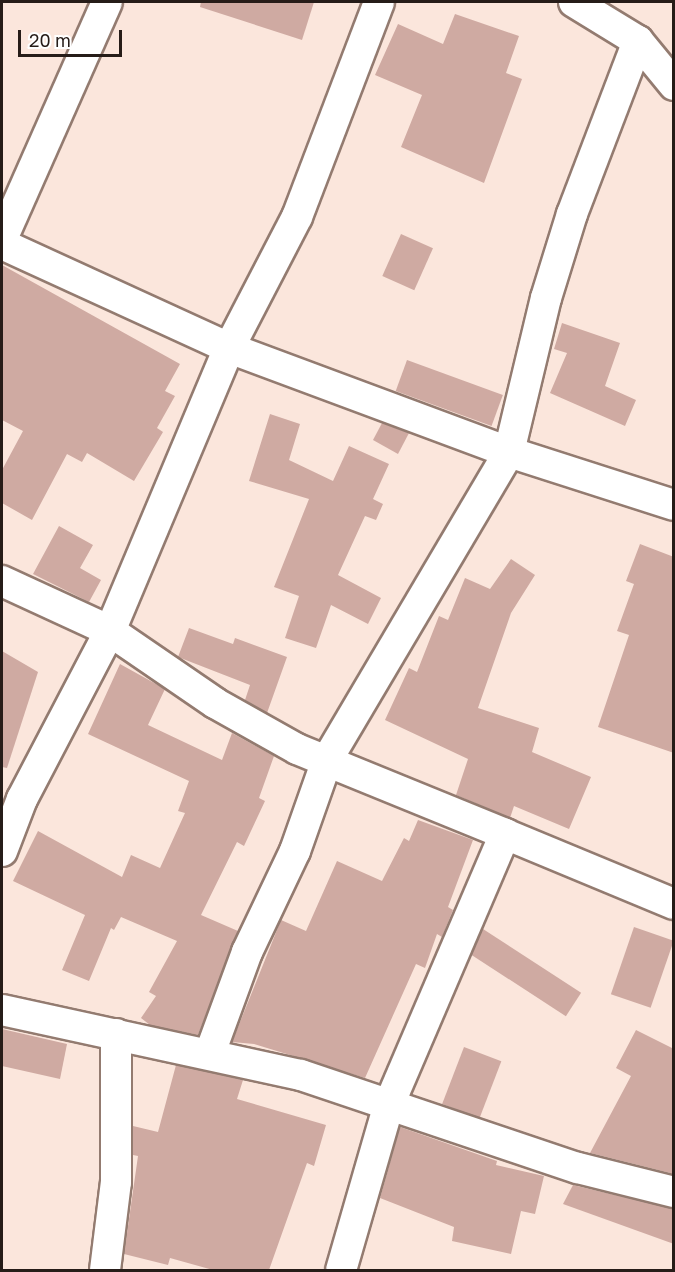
<!DOCTYPE html>
<html>
<head>
<meta charset="utf-8">
<style>
	body { margin:0 }
	#map { position:relative; width:675px; height:1272px; overflow:hidden; background:#fbe6dc; font-family:"Golos Text",sans-serif }
	div>[style] { position:absolute }
	[style*='--x'] { left:calc(var(--x)*1px); top:calc(var(--y)*1px); width:calc(var(--w)*1px); rotate:calc(var(--a)*1deg) }
	.building>* { inset:0; background:#cfaaa2; transform-origin:0 0 }
	.roads { filter:drop-shadow(2px 0 #937b70) drop-shadow(-2px 0 #937b70) drop-shadow(0 2px #937b70) drop-shadow(0 -2px #937b70) }
	.street>* { height:30px; margin:-15px; padding:0 15px; transform-origin:15px; border-radius:15px; background:#fff }
	span { translate:-50% -50%; white-space:nowrap; text-align:center; line-height:1.15; -webkit-text-stroke:5px #fff; paint-order:stroke }
	.frame { position:absolute; inset:0; border:3px solid #261c18; pointer-events:none }
	.scale { position:absolute; left:18px; top:30px; width:104px; height:27px; box-sizing:border-box; border:3px solid #261c18; border-top:0; padding-left:8px; font-size:18px; line-height:21px; white-space:nowrap; color:#261c18; -webkit-text-stroke:4px #fff; paint-order:stroke }
</style>
</head>
<body>
<div id="map">
	<div class="building">
		<i style="clip-path:polygon(201px 2px,314px 2px,302px 40px,200px 7px)"></i>
		<i style="clip-path:polygon(455px 14px,519px 36px,506px 73px,522px 79px,484px 183px,401px 147px,422px 95px,375px 75px,398px 24px,443px 44px)"></i>
		<i style="left:401px;top:234px;width:35px;height:46px;rotate:24deg"></i>
		<i style="clip-path:polygon(2px 265px,180px 364px,165px 391px,175px 396px,157px 428px,163px 432px,134px 481px,87px 453px,82px 462px,67px 454px,32px 520px,2px 503px,2px 470px,23px 431px,2px 420px)"></i>
		<i style="clip-path:polygon(562px 323px,620px 343px,605px 386px,636px 400px,625px 426px,550px 393px,567px 353px,554px 349px)"></i>
		<i style="left:407px;top:360px;width:102px;height:33px;rotate:20deg"></i>
		<i style="clip-path:polygon(270px 414px,300px 424px,289px 460px,333px 481px,349px 446px,389px 464px,373px 499px,383px 504px,376px 520px,365px 516px,338px 575px,381px 598px,368px 624px,331px 605px,316px 648px,285px 638px,299px 596px,274px 587px,309px 499px,249px 481px)"></i>
		<i style="clip-path:polygon(382px 423px,409px 433px,398px 454px,373px 440px)"></i>
		<i style="clip-path:polygon(59px 526px,93px 545px,80px 568px,101px 580px,89px 602px,33px 574px)"></i>
		<i style="clip-path:polygon(640px 544px,674px 557px,674px 753px,598px 727px,629px 635px,617px 631px,634px 584px,626px 581px)"></i>
		<i style="clip-path:polygon(511px 559px,535px 575px,511px 613px,478px 708px,539px 728px,532px 752px,591px 777px,569px 829px,514px 806px,510px 818px,456px 795px,468px 759px,385px 720px,409px 668px,417px 672px,439px 616px,448px 620px,465px 578px,490px 589px)"></i>
		<i style="clip-path:polygon(189px 628px,233px 644px,235px 638px,287px 657px,267px 713px,245px 700px,250px 685px,178px 657px)"></i>
		<i style="clip-path:polygon(2px 651px,38px 672px,7px 768px,2px 767px)"></i>
		<i style="clip-path:polygon(120px 664px,165px 689px,148px 725px,222px 760px,232px 733px,274px 756px,259px 798px,265px 801px,244px 846px,237px 842px,201px 915px,238px 931px,198px 1035px,150px 1025px,141px 1018px,156px 996px,149px 992px,177px 941px,121px 917px,114px 930px,111px 928px,89px 981px,62px 970px,85px 915px,13px 881px,38px 831px,122px 877px,131px 855px,160px 868px,185px 813px,178px 811px,189px 781px,88px 734px)"></i>
		<i style="clip-path:polygon(418px 820px,473px 840px,448px 907px,453px 910px,442px 937px,437px 934px,425px 968px,416px 964px,365px 1078px,254px 1044px,232px 1042px,281px 920px,306px 931px,337px 861px,382px 881px,404px 838px,409px 841px)"></i>
		<i style="left:634px;top:927px;width:42px;height:71px;rotate:19deg"></i>
		<i style="left:483px;top:929px;width:117px;height:28px;rotate:33deg"></i>
		<i style="clip-path:polygon(2px 1029px,67px 1044px,60px 1079px,2px 1066px)"></i>
		<i style="clip-path:polygon(636px 1030px,674px 1049px,674px 1174px,590px 1153px,631px 1076px,616px 1068px)"></i>
		<i style="left:464px;top:1047px;width:40px;height:61px;rotate:21deg"></i>
		<i style="clip-path:polygon(176px 1065px,243px 1080px,237px 1099px,326px 1125px,314px 1166px,307px 1163px,269px 1270px,213px 1270px,170px 1258px,168px 1265px,124px 1254px,138px 1156px,133px 1155px,133px 1126px,158px 1132px)"></i>
		<i style="clip-path:polygon(400px 1127px,497px 1161px,496px 1165px,544px 1176px,535px 1214px,521px 1211px,511px 1254px,452px 1241px,454px 1227px,380px 1198px)"></i>
		<i style="clip-path:polygon(573px 1185px,674px 1209px,674px 1244px,563px 1204px)"></i>
	</div>
	<div class="roads">
		<div class="street">
			<i style="--x:574;--y:2;--w:75;--a:31.4"></i>
			<i style="--x:638;--y:41;--w:57;--a:50.7"></i>
			<i style="--x:2;--y:239;--w:259;--a:-66.1"></i>
			<i style="--x:2;--y:244;--w:250;--a:24.6"></i>
			<i style="--x:229;--y:348;--w:299;--a:20.4"></i>
			<i style="--x:509;--y:452;--w:173;--a:17.8"></i>
			<i style="--x:2;--y:581;--w:119;--a:24.8"></i>
			<i style="--x:110;--y:631;--w:127;--a:34.4"></i>
			<i style="--x:215;--y:703;--w:94;--a:29.3"></i>
			<i style="--x:297;--y:749;--w:225;--a:22.2"></i>
			<i style="--x:505;--y:834;--w:294;--a:113.2"></i>
			<i style="--x:389;--y:1104;--w:173;--a:106.1"></i>
			<i style="--x:505;--y:834;--w:183;--a:22.5"></i>
			<i style="--x:2;--y:851;--w:56;--a:-69"></i>
			<i style="--x:22;--y:799;--w:190;--a:-62.4"></i>
			<i style="--x:110;--y:631;--w:307;--a:-67.2"></i>
			<i style="--x:229;--y:348;--w:148;--a:-62.6"></i>
			<i style="--x:297;--y:217;--w:230;--a:-69.1"></i>
			<i style="--x:2;--y:1010;--w:306;--a:12.3"></i>
			<i style="--x:301;--y:1075;--w:292;--a:18.6"></i>
			<i style="--x:578;--y:1168;--w:99;--a:14"></i>
			<i style="--x:210;--y:1053;--w:108;--a:-69.9"></i>
			<i style="--x:247;--y:952;--w:112;--a:-64.6"></i>
			<i style="--x:295;--y:851;--w:96;--a:-70.6"></i>
			<i style="--x:327;--y:760;--w:358;--a:-59.4"></i>
			<i style="--x:509;--y:452;--w:158;--a:-76.5"></i>
			<i style="--x:546;--y:298;--w:88;--a:-72.8"></i>
			<i style="--x:572;--y:214;--w:185;--a:-69.1"></i>
			<i style="--x:105;--y:1270;--w:89;--a:-82.9"></i>
			<i style="--x:116;--y:1182;--w:148;--a:-90"></i>
		</div>
	</div>
	<div class="frame"></div>
	<div class="scale">20 m</div>
</div>
</body>
</html>
